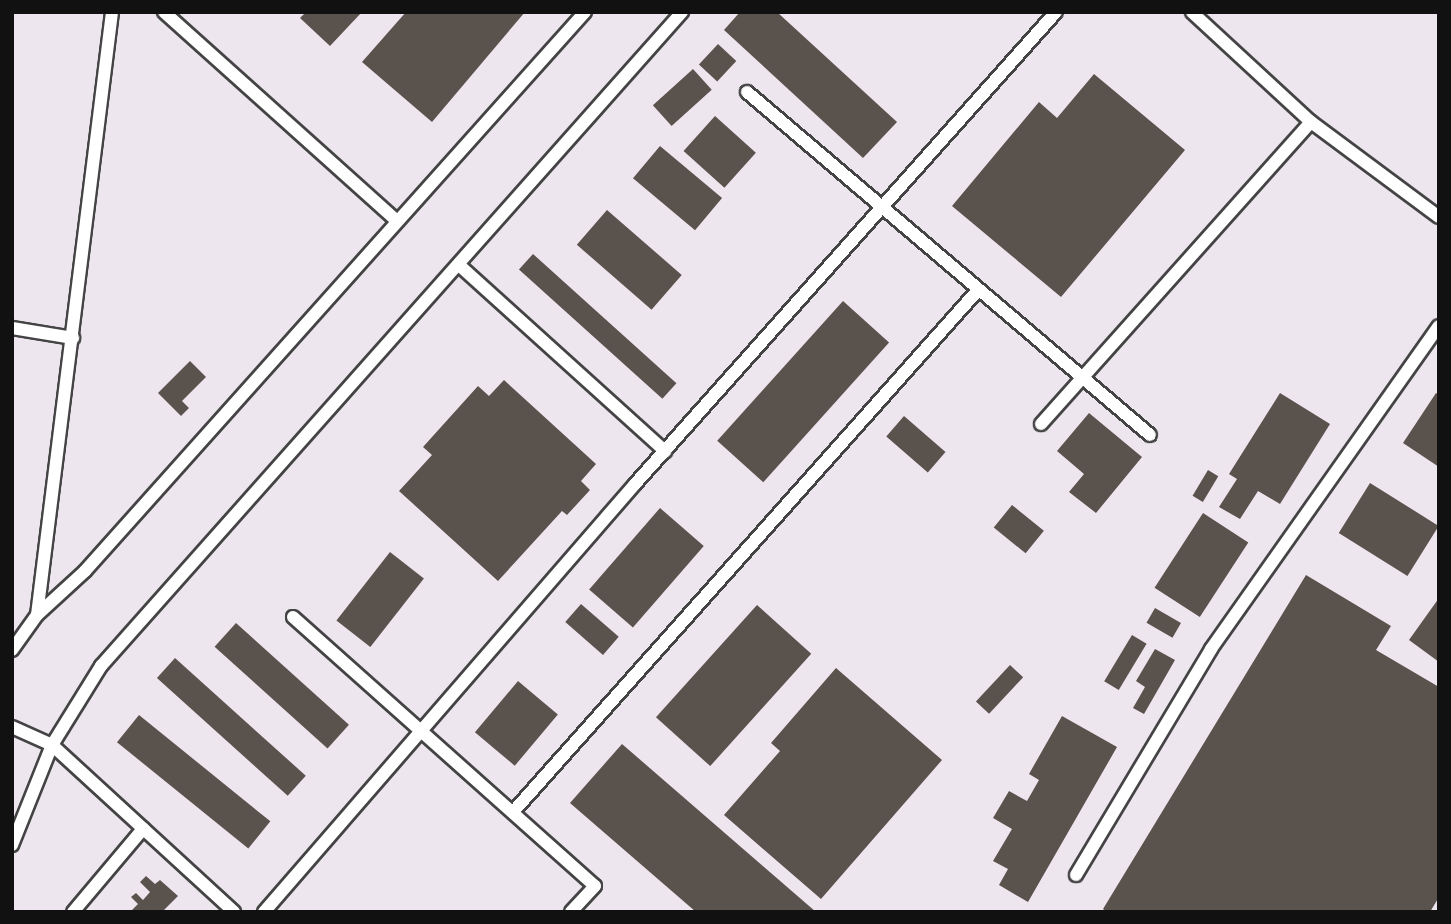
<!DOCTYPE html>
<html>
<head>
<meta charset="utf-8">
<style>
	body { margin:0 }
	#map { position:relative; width:1451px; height:924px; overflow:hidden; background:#fffdf5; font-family:"Crimson Pro",serif }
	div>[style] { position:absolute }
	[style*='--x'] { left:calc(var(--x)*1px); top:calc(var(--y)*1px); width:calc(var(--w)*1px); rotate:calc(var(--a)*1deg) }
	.industrial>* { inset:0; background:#eee6ef; transform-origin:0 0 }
	.building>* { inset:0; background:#5a524d; transform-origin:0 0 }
	.roads { filter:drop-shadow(2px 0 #444) drop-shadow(-2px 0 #444) drop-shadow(0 2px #444) drop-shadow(0 -2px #444) }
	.lane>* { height:12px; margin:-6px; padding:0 6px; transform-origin:6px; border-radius:6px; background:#fff }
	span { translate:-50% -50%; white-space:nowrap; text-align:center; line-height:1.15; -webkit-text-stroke:7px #fff; paint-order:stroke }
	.frame { position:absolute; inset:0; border:14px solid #111; pointer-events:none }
</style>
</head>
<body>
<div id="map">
	<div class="industrial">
		<i style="left:12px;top:12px;width:1427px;height:900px"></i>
	</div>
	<div class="building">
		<i style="clip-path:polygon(306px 12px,362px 12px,330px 46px,300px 18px)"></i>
		<i style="clip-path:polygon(406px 12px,525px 12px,432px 122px,362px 62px)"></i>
		<i style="clip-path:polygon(740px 12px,777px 12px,897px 122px,863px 158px,724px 30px)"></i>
		<i style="left:718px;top:44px;width:25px;height:28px;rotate:43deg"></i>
		<i style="left:693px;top:69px;width:28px;height:54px;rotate:48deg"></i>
		<i style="clip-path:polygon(1094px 74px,1185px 150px,1061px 297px,952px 206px,1039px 102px,1057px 118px)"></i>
		<i style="left:715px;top:116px;width:55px;height:47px;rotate:42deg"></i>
		<i style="left:660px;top:146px;width:81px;height:42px;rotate:40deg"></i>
		<i style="left:607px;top:210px;width:99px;height:46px;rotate:41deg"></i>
		<i style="left:533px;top:254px;width:193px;height:21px;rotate:42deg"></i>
		<i style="left:843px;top:301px;width:62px;height:188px;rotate:42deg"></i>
		<i style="clip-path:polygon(190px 361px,206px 377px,182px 401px,189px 408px,181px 416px,158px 393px)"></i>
		<i style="clip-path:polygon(504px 380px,596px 464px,581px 481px,590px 490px,567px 515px,562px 511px,498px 581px,399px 491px,432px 455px,423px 447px,478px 386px,489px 396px)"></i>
		<i style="clip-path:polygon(1280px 393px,1330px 424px,1280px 504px,1258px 491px,1240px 519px,1219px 507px,1237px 479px,1229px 474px)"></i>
		<i style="clip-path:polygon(1436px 393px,1439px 395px,1439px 467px,1403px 443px)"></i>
		<i style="clip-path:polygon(1089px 413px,1142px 457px,1096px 513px,1069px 492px,1084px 474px,1057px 451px)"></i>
		<i style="left:904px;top:416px;width:55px;height:27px;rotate:41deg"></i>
		<i style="left:1208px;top:470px;width:12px;height:30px;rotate:31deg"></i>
		<i style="left:1370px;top:483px;width:81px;height:59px;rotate:32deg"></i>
		<i style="left:1012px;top:505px;width:41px;height:29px;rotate:39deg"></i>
		<i style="left:660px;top:508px;width:58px;height:108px;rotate:41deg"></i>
		<i style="left:1203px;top:513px;width:54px;height:89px;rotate:33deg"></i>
		<i style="left:390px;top:552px;width:43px;height:87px;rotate:38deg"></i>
		<i style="clip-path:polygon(1306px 575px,1391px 626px,1376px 650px,1439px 687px,1439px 897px,1430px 912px,1107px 912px,1103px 909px)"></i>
		<i style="clip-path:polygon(1439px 598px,1439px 662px,1409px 640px)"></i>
		<i style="left:581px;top:604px;width:50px;height:24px;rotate:41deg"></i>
		<i style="left:757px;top:605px;width:73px;height:151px;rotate:42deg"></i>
		<i style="left:1155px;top:608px;width:30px;height:17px;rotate:30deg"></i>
		<i style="left:236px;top:623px;width:152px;height:32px;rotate:42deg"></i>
		<i style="left:1132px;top:635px;width:17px;height:54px;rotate:31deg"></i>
		<i style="clip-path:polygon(1155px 649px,1175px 660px,1144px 714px,1133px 708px,1145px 687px,1136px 681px)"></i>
		<i style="left:175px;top:658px;width:176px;height:27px;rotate:42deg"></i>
		<i style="left:1010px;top:665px;width:18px;height:50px;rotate:43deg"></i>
		<i style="clip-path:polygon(836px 668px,942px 760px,821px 899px,724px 815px,780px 751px,771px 743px)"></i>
		<i style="left:518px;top:681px;width:52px;height:67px;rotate:40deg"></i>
		<i style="left:139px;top:715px;width:169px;height:35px;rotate:39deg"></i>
		<i style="clip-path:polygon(1062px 716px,1117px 747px,1028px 902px,999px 885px,1008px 869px,993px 861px,1012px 829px,993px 818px,1009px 791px,1027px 801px,1039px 780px,1029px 774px)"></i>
		<i style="clip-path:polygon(622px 744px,816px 912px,696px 912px,570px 803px)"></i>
		<i style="clip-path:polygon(146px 876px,155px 884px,160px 880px,178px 896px,162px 912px,130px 912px,138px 904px,131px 897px,136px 893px,143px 900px,150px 892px,140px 882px)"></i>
	</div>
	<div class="roads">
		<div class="lane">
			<i style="--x:164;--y:12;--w:310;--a:41.9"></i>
			<i style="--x:747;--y:92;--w:529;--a:40.4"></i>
			<i style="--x:1311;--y:122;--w:159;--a:36.6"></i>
			<i style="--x:459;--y:265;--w:278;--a:42.1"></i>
			<i style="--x:12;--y:328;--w:62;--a:9.3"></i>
			<i style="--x:1041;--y:424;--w:405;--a:-48.2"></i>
			<i style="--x:1311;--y:122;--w:162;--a:-137.3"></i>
			<i style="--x:37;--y:615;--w:65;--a:-42.5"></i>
			<i style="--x:85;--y:571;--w:750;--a:-48.19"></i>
			<i style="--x:293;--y:617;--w:404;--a:41.7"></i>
			<i style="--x:595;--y:886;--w:35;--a:133"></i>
			<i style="--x:12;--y:650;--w:43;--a:-54.5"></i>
			<i style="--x:37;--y:615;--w:608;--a:-82.91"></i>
			<i style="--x:12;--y:727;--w:44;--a:24.2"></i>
			<i style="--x:52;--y:745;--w:247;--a:42.5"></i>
			<i style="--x:513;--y:812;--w:700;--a:-48.3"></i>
			<i style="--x:12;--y:845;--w:108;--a:-68.2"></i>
			<i style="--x:52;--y:745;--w:93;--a:-58.2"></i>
			<i style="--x:101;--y:666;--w:875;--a:-48.38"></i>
			<i style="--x:1076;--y:875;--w:263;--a:-59.1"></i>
			<i style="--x:1211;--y:649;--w:395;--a:-54.8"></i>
			<i style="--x:73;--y:912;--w:109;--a:-49.9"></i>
			<i style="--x:264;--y:912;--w:566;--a:-49.08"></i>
			<i style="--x:635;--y:484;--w:632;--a:-48.27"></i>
		</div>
	</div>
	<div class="frame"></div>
</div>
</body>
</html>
